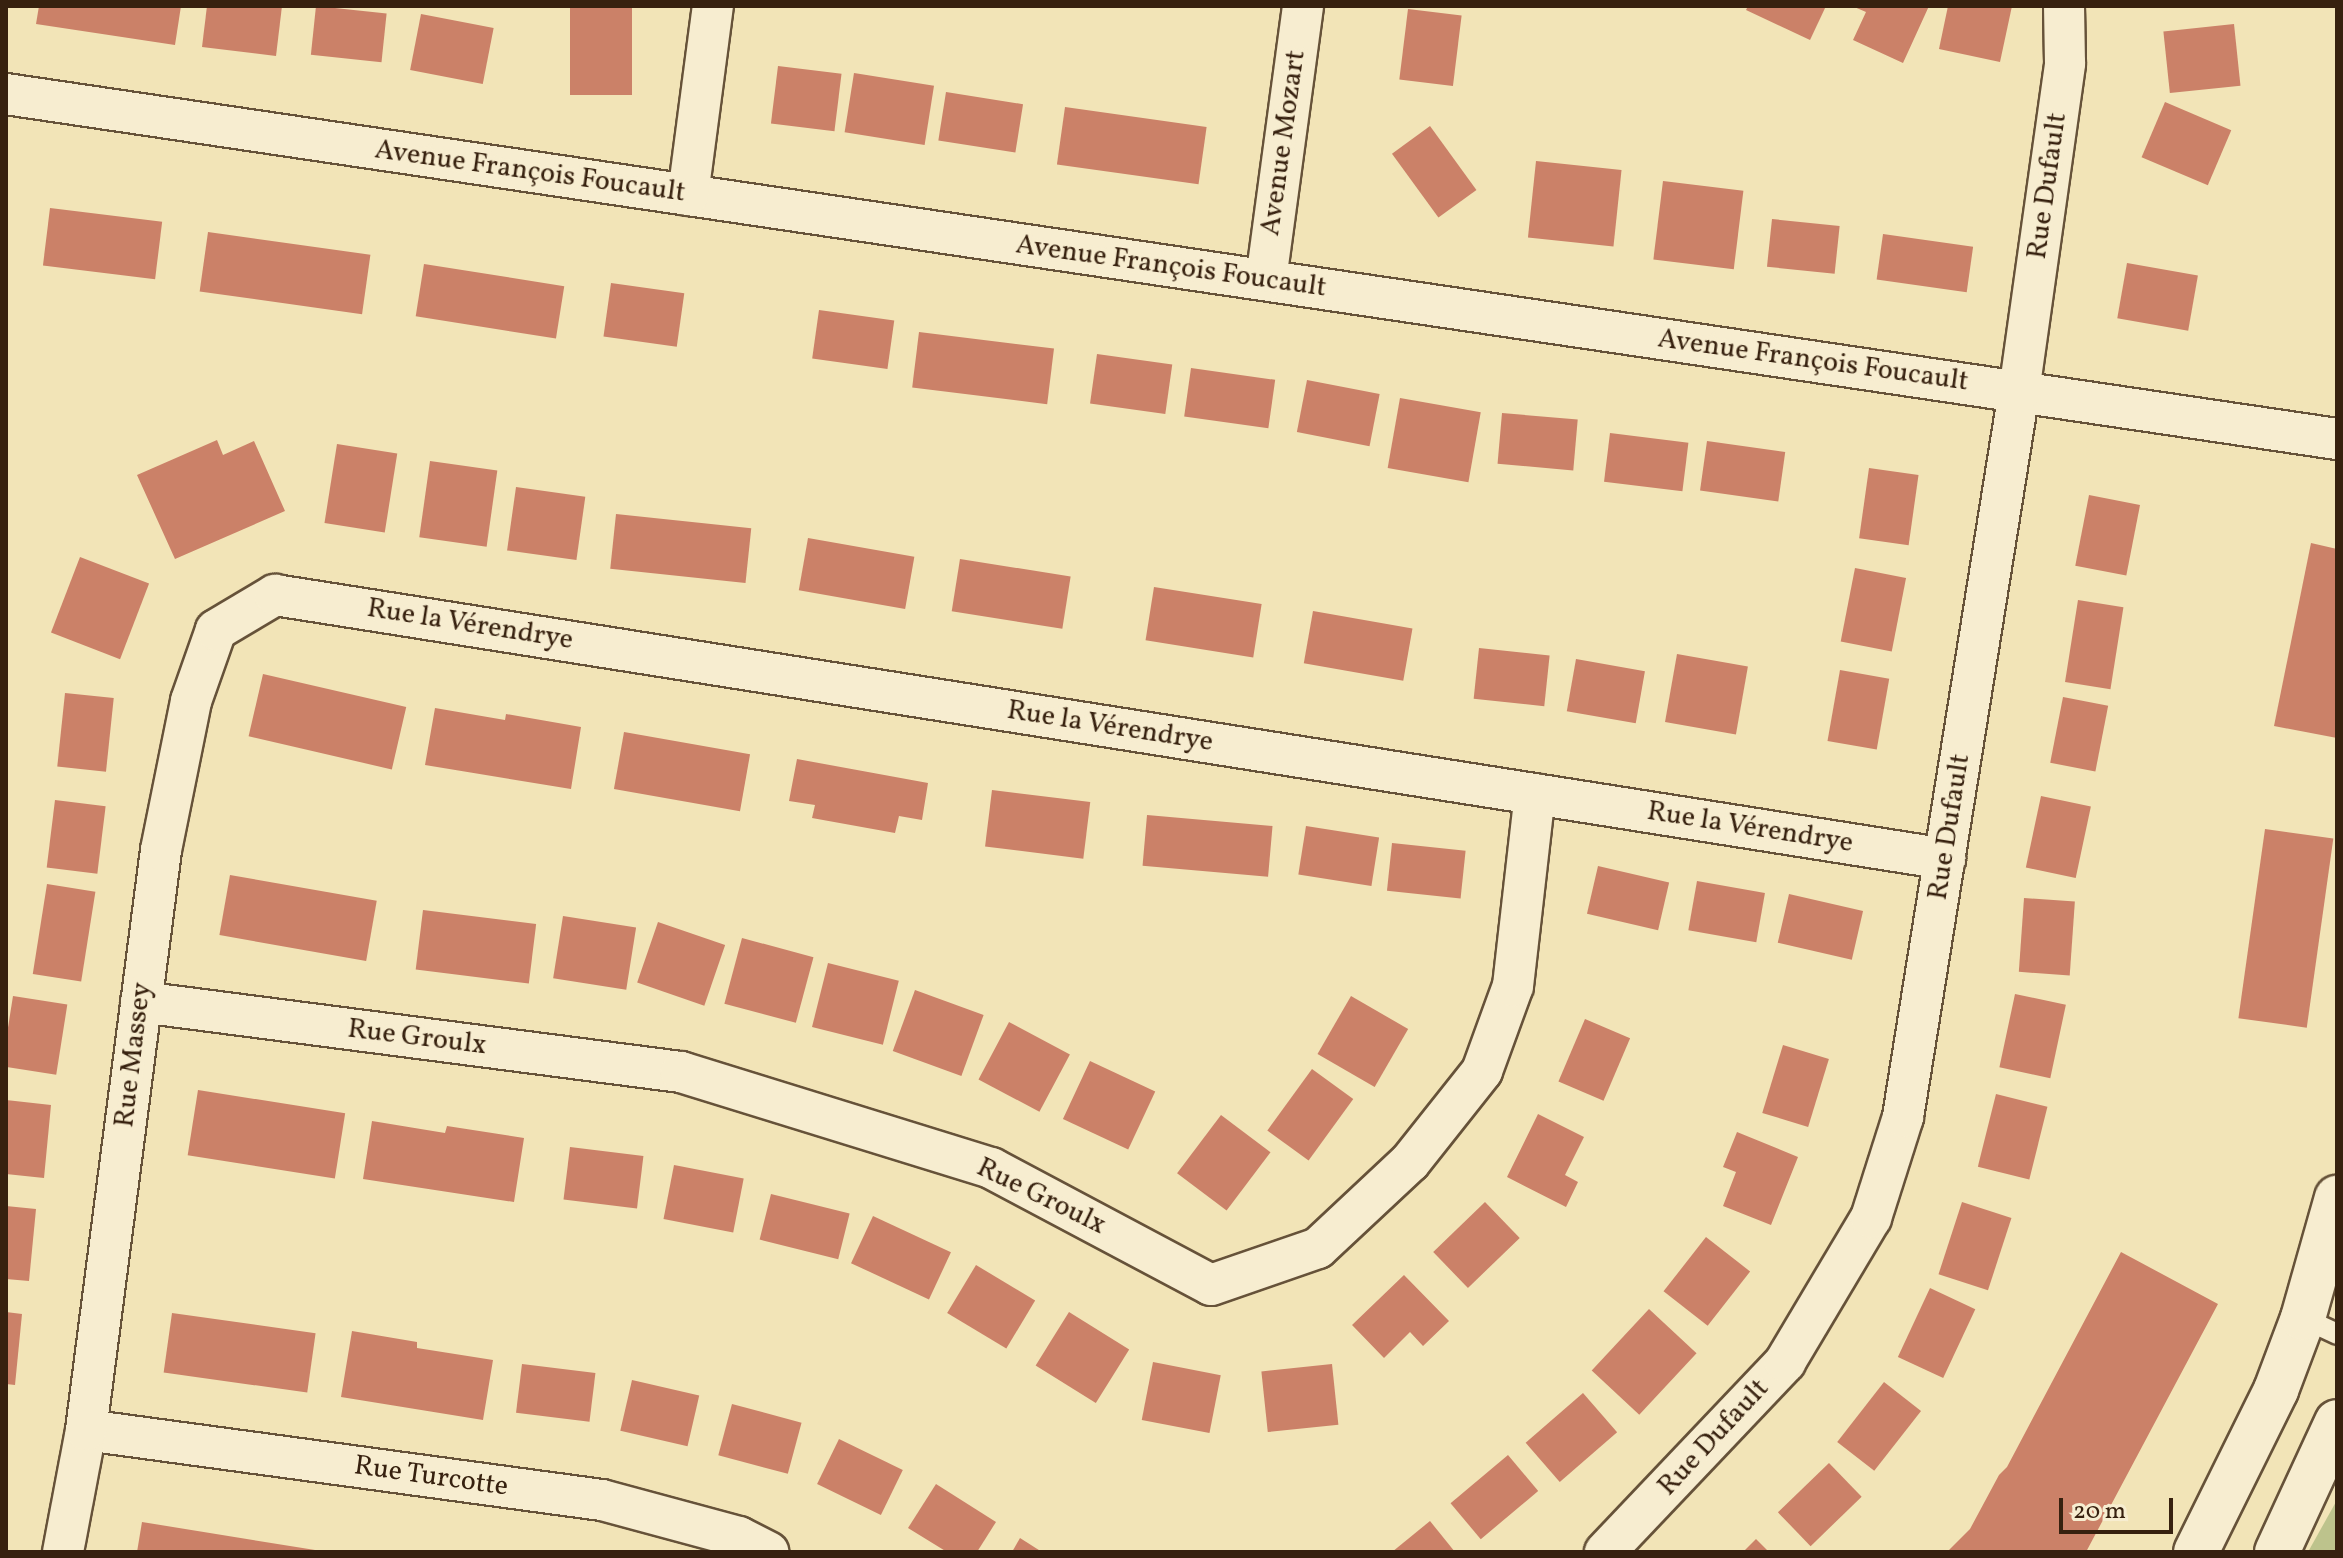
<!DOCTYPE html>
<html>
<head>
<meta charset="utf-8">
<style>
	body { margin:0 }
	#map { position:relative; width:2343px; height:1558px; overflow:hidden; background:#f2e4b7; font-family:Vollkorn,serif }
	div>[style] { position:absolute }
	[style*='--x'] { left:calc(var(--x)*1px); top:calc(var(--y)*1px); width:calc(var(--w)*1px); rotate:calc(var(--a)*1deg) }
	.green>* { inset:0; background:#bdc38c }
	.building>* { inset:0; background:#cb8168; transform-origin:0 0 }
	.roads { filter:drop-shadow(2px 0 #665239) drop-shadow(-2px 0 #665239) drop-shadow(0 2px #665239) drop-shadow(0 -2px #665239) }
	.service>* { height:20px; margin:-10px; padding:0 10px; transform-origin:10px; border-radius:10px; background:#f7edd0 }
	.minor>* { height:40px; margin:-20px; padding:0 20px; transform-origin:20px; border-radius:20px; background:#f7edd0 }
	.tertiary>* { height:44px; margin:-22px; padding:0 22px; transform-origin:22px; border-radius:22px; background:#f7edd0 }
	span { translate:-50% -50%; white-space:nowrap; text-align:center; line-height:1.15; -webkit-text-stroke:8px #f7edd0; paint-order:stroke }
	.street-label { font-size:28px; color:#37210f }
	.frame { position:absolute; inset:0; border:8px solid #37210f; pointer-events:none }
	.scale { position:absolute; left:2059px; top:1498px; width:114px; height:36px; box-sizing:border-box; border:4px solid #37210f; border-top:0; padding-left:10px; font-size:24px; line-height:28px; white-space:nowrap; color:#37210f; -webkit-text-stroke:6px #f7edd0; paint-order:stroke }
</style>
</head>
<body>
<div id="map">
	<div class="green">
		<i style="clip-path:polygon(2337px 1500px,2337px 1552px,2308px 1552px)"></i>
	</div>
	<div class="building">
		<i style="clip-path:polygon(39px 6px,181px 6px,175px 45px,36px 24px)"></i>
		<i style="clip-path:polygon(207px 6px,282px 6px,276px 56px,202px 47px)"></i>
		<i style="left:316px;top:6px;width:71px;height:49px;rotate:6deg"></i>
		<i style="left:570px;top:6px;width:62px;height:89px"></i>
		<i style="clip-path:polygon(1748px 6px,1826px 6px,1810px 40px,1746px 10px)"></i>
		<i style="clip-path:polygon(1852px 6px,1929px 6px,1903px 63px,1853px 40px,1866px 12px)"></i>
		<i style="clip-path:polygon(1948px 6px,2012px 6px,2000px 62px,1939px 49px)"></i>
		<i style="left:1408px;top:9px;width:54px;height:71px;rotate:7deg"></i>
		<i style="left:421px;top:14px;width:74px;height:57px;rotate:11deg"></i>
		<i style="left:2234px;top:24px;width:62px;height:71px;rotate:84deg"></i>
		<i style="left:778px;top:66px;width:64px;height:58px;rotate:7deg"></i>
		<i style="left:854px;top:73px;width:81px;height:60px;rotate:9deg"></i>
		<i style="left:946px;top:92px;width:78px;height:49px;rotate:9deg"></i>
		<i style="left:2165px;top:102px;width:72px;height:60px;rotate:23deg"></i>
		<i style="left:1065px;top:107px;width:143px;height:58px;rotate:8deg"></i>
		<i style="left:1430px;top:126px;width:79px;height:47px;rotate:54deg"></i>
		<i style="left:1536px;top:161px;width:86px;height:77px;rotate:6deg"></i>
		<i style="left:1663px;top:181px;width:81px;height:79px;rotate:7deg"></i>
		<i style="left:50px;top:208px;width:113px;height:58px;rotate:7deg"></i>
		<i style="left:1772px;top:219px;width:68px;height:48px;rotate:6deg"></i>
		<i style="left:208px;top:232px;width:164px;height:60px;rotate:8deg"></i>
		<i style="left:1883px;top:234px;width:91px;height:46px;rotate:8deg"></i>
		<i style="left:2127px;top:263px;width:72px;height:56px;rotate:10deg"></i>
		<i style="left:424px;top:264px;width:142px;height:53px;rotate:9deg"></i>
		<i style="left:611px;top:283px;width:74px;height:54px;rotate:8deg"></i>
		<i style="left:819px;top:310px;width:76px;height:49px;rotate:8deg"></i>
		<i style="left:919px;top:332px;width:136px;height:56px;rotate:7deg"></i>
		<i style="left:1097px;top:354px;width:76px;height:50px;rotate:8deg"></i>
		<i style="left:1191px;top:368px;width:85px;height:49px;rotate:8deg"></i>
		<i style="left:1307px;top:380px;width:74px;height:53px;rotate:11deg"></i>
		<i style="left:1400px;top:398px;width:82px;height:71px;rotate:10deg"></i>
		<i style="left:1502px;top:413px;width:76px;height:51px;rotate:5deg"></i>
		<i style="left:1610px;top:433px;width:79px;height:49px;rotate:7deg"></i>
		<i style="clip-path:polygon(217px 440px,223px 455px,254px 441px,285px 511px,175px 559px,137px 475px)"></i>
		<i style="left:1707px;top:441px;width:79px;height:50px;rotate:8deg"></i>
		<i style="left:337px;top:444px;width:61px;height:80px;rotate:9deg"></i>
		<i style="left:430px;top:461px;width:68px;height:77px;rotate:8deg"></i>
		<i style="left:1869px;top:468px;width:50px;height:71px;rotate:8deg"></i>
		<i style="left:516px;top:487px;width:70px;height:64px;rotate:8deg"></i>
		<i style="left:2089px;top:495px;width:52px;height:72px;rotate:11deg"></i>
		<i style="left:616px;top:514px;width:136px;height:55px;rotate:6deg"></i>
		<i style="left:808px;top:538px;width:108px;height:53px;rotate:10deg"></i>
		<i style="clip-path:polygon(2311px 543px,2337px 549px,2337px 738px,2274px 726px)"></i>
		<i style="left:80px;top:557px;width:74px;height:81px;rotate:21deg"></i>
		<i style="left:960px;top:559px;width:112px;height:53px;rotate:9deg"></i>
		<i style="left:1855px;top:568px;width:52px;height:75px;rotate:11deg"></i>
		<i style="left:1154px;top:587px;width:109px;height:54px;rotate:9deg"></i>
		<i style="left:2078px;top:600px;width:46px;height:83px;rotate:9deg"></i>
		<i style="left:1313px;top:611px;width:101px;height:53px;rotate:10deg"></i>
		<i style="left:1479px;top:648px;width:71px;height:51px;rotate:6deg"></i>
		<i style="left:1677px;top:654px;width:72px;height:69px;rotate:10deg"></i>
		<i style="left:1576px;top:659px;width:70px;height:53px;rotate:10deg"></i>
		<i style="left:1840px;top:670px;width:50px;height:72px;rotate:10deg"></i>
		<i style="left:263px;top:674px;width:147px;height:64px;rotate:13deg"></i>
		<i style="left:65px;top:693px;width:49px;height:74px;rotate:6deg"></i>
		<i style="left:2063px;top:697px;width:46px;height:67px;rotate:11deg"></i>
		<i style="clip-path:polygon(435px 708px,505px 720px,506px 714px,581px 727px,571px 789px,425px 765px)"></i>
		<i style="left:624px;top:732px;width:128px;height:58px;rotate:10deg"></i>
		<i style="clip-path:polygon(797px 759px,928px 783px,922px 820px,899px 816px,895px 833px,812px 818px,815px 805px,789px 801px)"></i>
		<i style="left:992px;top:790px;width:99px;height:57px;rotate:7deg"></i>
		<i style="left:2041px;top:796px;width:51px;height:73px;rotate:12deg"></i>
		<i style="left:55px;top:800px;width:51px;height:68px;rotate:7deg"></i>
		<i style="left:1147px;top:815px;width:126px;height:51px;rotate:5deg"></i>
		<i style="left:1306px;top:826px;width:74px;height:49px;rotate:9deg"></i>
		<i style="left:2265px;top:829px;width:69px;height:191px;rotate:8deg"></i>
		<i style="left:1392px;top:843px;width:74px;height:48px;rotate:6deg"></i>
		<i style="left:1598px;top:866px;width:73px;height:49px;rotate:13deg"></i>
		<i style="left:230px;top:875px;width:149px;height:61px;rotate:10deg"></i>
		<i style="left:1697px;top:881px;width:69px;height:50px;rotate:10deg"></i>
		<i style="left:47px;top:884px;width:49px;height:91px;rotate:9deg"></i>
		<i style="left:1789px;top:894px;width:76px;height:50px;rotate:13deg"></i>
		<i style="left:2024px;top:898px;width:51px;height:74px;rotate:4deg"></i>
		<i style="left:423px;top:910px;width:114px;height:60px;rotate:7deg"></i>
		<i style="left:563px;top:916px;width:74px;height:63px;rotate:9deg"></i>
		<i style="left:658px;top:922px;width:71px;height:64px;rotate:19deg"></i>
		<i style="left:742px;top:938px;width:74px;height:68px;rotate:15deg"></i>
		<i style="left:828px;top:963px;width:73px;height:66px;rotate:14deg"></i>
		<i style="left:915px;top:990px;width:73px;height:65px;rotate:20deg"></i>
		<i style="left:2015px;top:994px;width:52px;height:75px;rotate:12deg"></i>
		<i style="left:13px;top:996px;width:55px;height:71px;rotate:9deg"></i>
		<i style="left:1351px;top:996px;width:66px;height:67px;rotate:30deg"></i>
		<i style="left:1585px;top:1019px;width:49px;height:68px;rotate:23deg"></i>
		<i style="left:1009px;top:1022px;width:69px;height:65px;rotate:28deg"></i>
		<i style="left:1783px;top:1045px;width:48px;height:71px;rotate:17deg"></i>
		<i style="left:1090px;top:1061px;width:72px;height:64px;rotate:25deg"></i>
		<i style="left:1312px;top:1069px;width:51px;height:76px;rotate:36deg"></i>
		<i style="left:198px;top:1090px;width:149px;height:66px;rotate:9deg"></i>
		<i style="left:1996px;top:1094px;width:53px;height:75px;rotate:14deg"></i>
		<i style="clip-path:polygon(6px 1100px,51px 1105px,44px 1178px,6px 1174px)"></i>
		<i style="clip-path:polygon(1538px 1114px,1584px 1137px,1565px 1175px,1578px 1182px,1566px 1207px,1507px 1177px)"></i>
		<i style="left:1221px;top:1115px;width:62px;height:73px;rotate:37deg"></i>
		<i style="clip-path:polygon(372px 1121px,445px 1133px,447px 1126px,524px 1138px,514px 1202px,363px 1179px)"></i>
		<i style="clip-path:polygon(1737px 1132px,1798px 1157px,1771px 1225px,1723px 1206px,1736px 1172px,1723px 1167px)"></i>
		<i style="left:570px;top:1147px;width:74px;height:53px;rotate:7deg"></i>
		<i style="left:674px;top:1165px;width:71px;height:55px;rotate:11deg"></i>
		<i style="left:771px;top:1194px;width:81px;height:47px;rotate:14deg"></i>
		<i style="left:1485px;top:1202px;width:50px;height:72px;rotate:46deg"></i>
		<i style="left:1962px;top:1202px;width:52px;height:76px;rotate:18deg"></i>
		<i style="clip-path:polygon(6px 1206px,36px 1209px,29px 1281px,6px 1279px)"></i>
		<i style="left:873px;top:1216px;width:86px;height:52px;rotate:25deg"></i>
		<i style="left:1706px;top:1237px;width:56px;height:69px;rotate:38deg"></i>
		<i style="clip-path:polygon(2121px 1252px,2218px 1304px,2086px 1552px,1947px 1552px,1970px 1529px,1999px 1475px,2007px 1467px)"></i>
		<i style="left:976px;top:1265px;width:69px;height:56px;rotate:31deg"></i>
		<i style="clip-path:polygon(1404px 1275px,1449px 1321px,1423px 1346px,1410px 1332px,1384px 1358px,1352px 1325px)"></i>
		<i style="left:1930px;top:1288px;width:50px;height:76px;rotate:25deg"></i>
		<i style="left:1649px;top:1309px;width:65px;height:84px;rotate:43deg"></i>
		<i style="clip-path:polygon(6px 1312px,22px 1314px,15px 1385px,6px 1384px)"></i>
		<i style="left:1069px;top:1312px;width:71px;height:63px;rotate:32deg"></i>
		<i style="left:172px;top:1313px;width:145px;height:60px;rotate:8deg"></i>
		<i style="clip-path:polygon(352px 1331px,417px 1342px,417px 1348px,493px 1360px,483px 1420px,341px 1397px)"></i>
		<i style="left:1153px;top:1362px;width:69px;height:59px;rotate:11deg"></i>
		<i style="left:522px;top:1364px;width:74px;height:49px;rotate:7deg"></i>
		<i style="left:1332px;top:1364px;width:61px;height:71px;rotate:84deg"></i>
		<i style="left:632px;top:1380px;width:69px;height:52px;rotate:13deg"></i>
		<i style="left:1884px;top:1382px;width:47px;height:76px;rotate:38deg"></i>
		<i style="left:1583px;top:1393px;width:52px;height:76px;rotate:49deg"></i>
		<i style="left:732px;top:1404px;width:72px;height:53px;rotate:15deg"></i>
		<i style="left:839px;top:1439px;width:71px;height:50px;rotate:26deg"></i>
		<i style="left:1508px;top:1455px;width:47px;height:75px;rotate:50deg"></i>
		<i style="left:1829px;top:1463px;width:47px;height:71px;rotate:46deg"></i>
		<i style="clip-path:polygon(936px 1484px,996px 1522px,977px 1552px,947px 1552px,908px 1528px)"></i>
		<i style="clip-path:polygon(1430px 1521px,1455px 1552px,1392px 1552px)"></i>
		<i style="clip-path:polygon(142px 1522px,315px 1550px,315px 1552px,137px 1552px)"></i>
		<i style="clip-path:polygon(1020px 1538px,1042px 1552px,1012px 1552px)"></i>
		<i style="clip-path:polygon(1756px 1539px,1769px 1552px,1743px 1552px)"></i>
	</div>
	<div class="roads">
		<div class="service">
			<i style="--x:2303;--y:1318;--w:38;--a:25"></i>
		</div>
		<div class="minor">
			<i style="--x:6;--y:94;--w:2356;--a:8.42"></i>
			<i style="--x:688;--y:195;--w:191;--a:-82.5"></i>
			<i style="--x:1266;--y:280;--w:276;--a:-82.3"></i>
			<i style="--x:141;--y:1002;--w:545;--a:7.39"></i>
			<i style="--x:681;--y:1072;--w:325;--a:17.2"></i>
			<i style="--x:991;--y:1168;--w:249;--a:28"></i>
			<i style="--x:1211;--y:1285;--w:113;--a:-19.1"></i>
			<i style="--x:1318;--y:1248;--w:126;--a:-43.1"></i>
			<i style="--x:1410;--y:1162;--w:116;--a:-51.6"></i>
			<i style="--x:1482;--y:1071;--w:90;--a:-70"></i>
			<i style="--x:1513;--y:986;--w:193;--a:-83.5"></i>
			<i style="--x:86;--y:1430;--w:521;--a:7.73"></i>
			<i style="--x:602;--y:1500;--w:142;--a:15.1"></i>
			<i style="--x:739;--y:1537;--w:33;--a:27"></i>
			<i style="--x:63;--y:1552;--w:124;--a:-79.3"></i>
			<i style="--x:86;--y:1430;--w:585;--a:-82.63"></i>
			<i style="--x:161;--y:850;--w:152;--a:-78.6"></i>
			<i style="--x:191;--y:701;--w:75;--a:-70.6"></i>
			<i style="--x:216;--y:630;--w:69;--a:-30.7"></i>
			<i style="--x:275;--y:595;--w:1691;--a:8.98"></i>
			<i style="--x:1605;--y:1552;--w:262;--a:-46.5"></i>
			<i style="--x:1785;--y:1362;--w:168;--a:-59.2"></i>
			<i style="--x:1871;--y:1218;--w:106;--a:-72.4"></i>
			<i style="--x:1903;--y:1117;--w:734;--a:-80.91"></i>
			<i style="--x:2019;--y:392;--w:332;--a:-82"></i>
			<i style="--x:2065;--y:63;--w:57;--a:-91"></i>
		</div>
		<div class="tertiary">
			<i style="--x:2196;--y:1552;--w:181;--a:-63.7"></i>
			<i style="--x:2276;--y:1390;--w:77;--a:-69.4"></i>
			<i style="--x:2303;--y:1318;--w:125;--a:-74.2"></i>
			<i style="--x:2277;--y:1552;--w:143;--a:-65.2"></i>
		</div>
	</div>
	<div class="street-label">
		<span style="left:1284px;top:143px;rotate:-82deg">Avenue Mozart</span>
		<span style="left:530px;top:172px;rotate:8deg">Avenue François Foucault</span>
		<span style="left:2048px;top:186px;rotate:-82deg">Rue Dufault</span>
		<span style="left:1171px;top:267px;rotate:8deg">Avenue François Foucault</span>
		<span style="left:1813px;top:361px;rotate:8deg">Avenue François Foucault</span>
		<span style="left:470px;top:625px;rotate:9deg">Rue la Vérendrye</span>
		<span style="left:1110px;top:727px;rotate:9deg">Rue la Vérendrye</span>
		<span style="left:1950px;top:827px;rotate:-81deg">Rue Dufault</span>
		<span style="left:1750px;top:828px;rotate:9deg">Rue la Vérendrye</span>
		<span style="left:417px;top:1038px;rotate:7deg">Rue Groulx</span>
		<span style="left:134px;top:1055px;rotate:-83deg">Rue Massey</span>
		<span style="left:1041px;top:1197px;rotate:26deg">Rue Groulx</span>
		<span style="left:1714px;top:1438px;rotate:-47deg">Rue Dufault</span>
		<span style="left:431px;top:1477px;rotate:8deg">Rue Turcotte</span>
	</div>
	<div class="frame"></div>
	<div class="scale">20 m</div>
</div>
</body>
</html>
